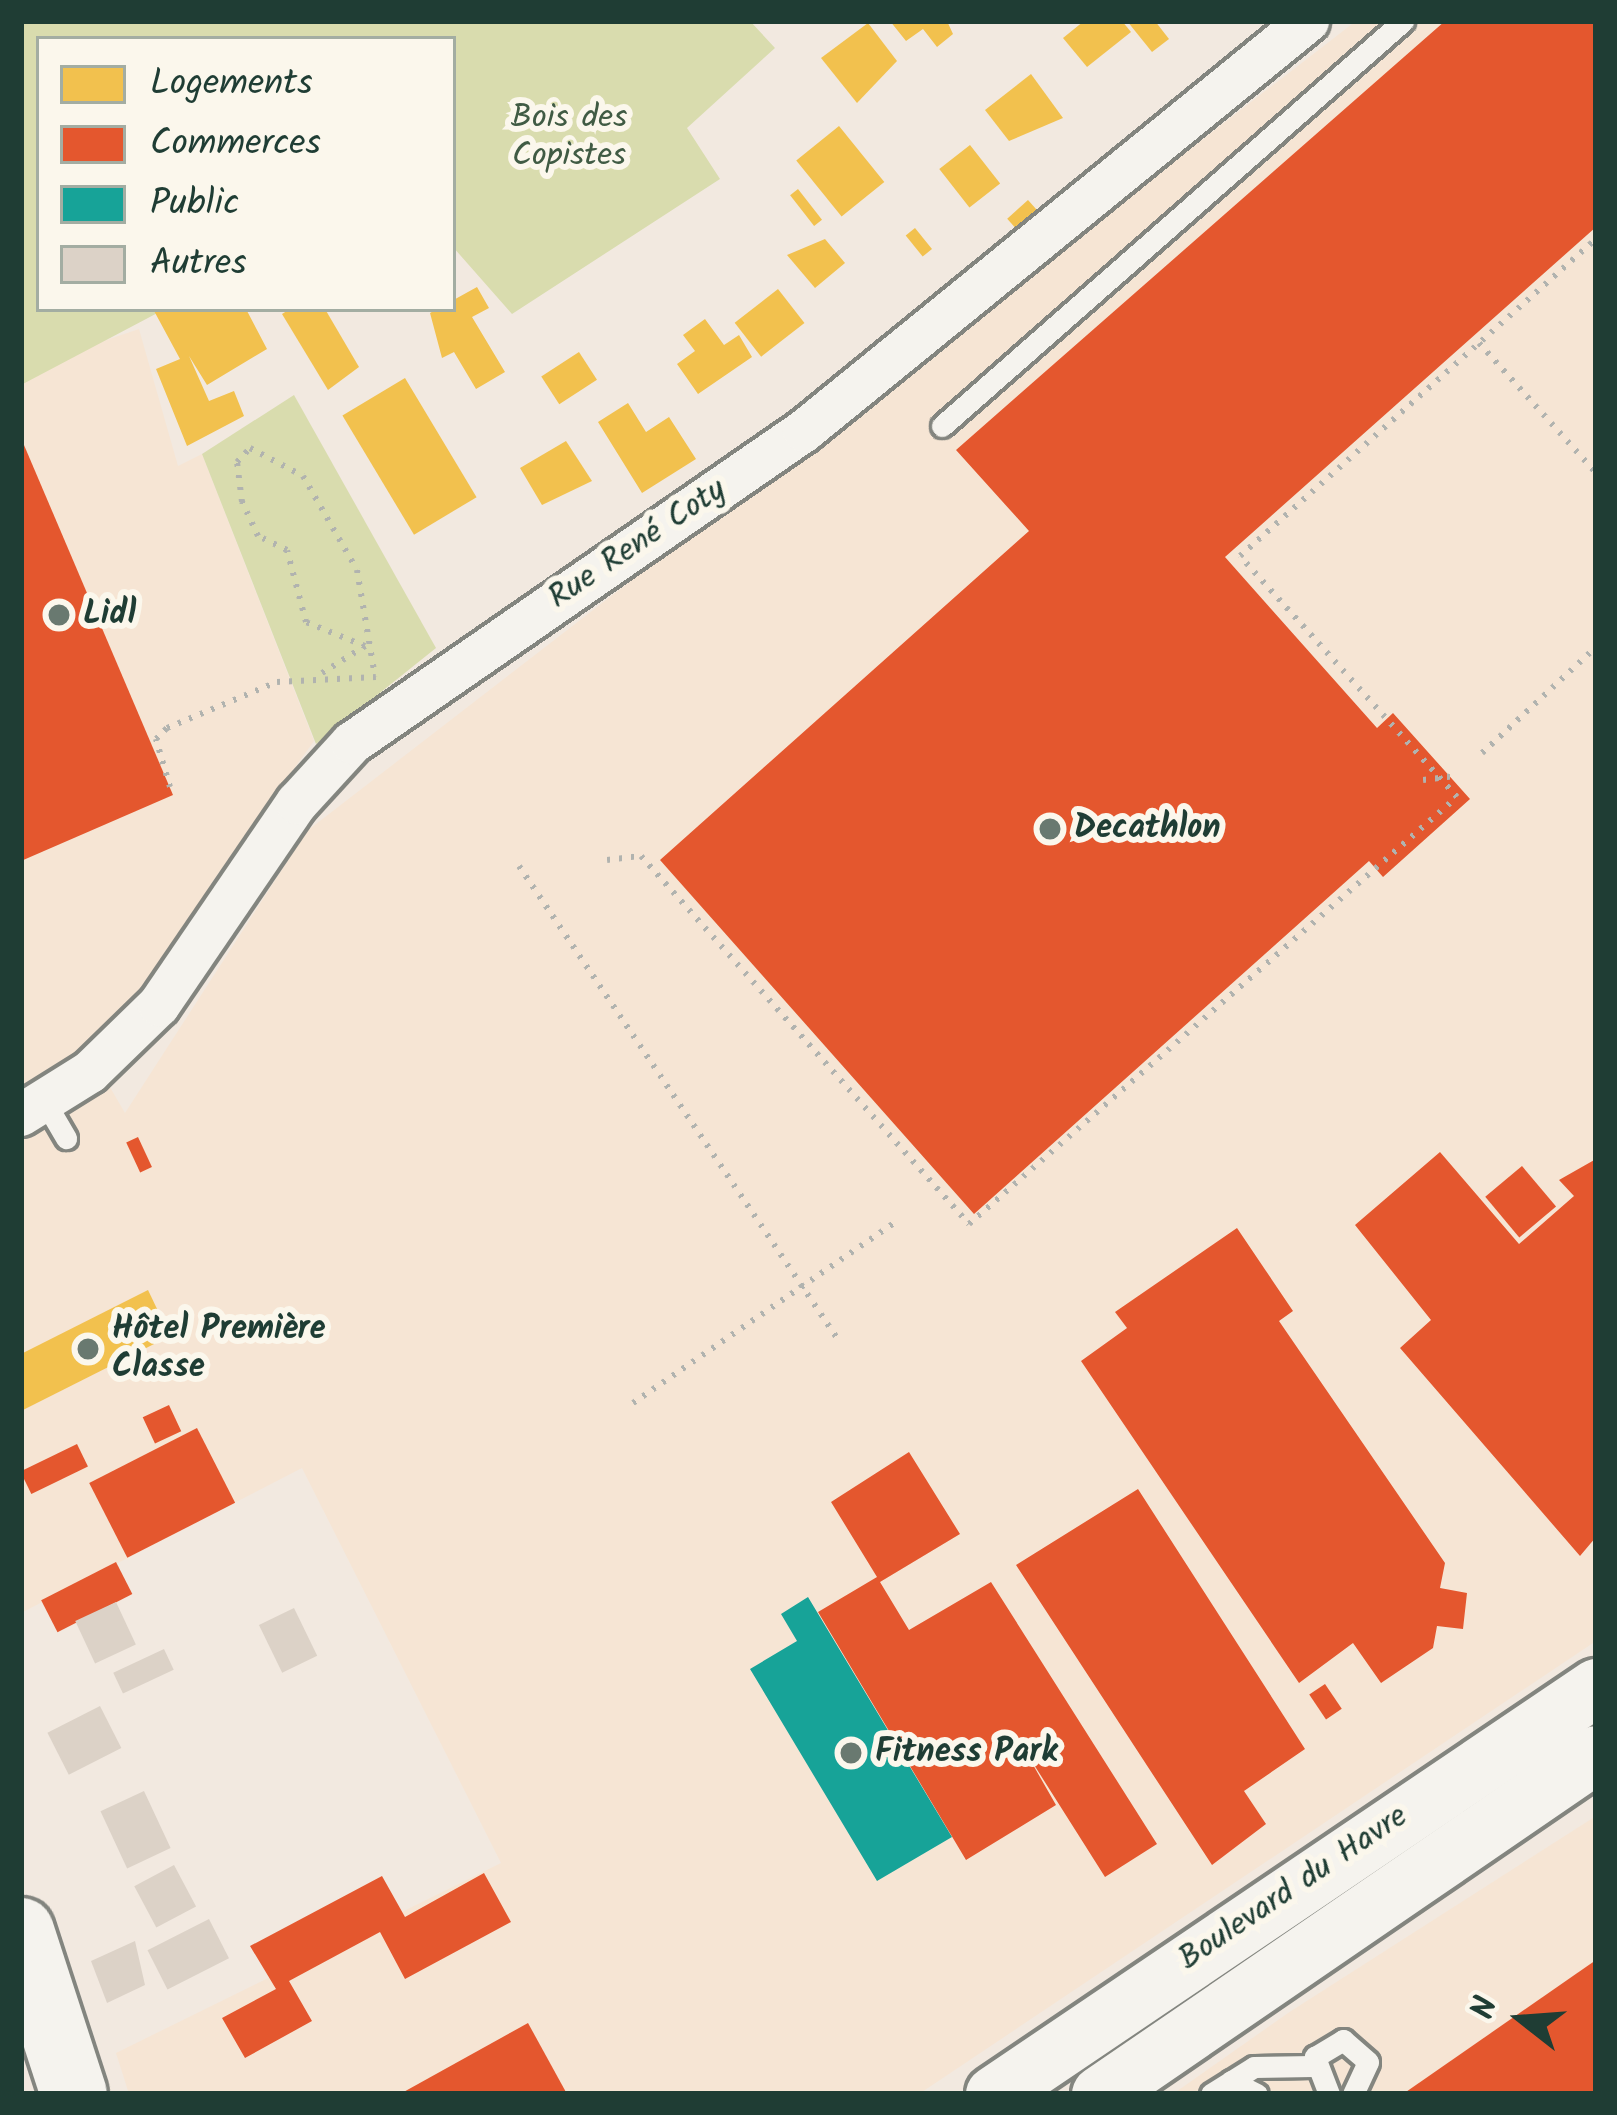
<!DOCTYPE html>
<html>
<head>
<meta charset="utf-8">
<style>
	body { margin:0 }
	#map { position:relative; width:1617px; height:2115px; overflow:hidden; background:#f2e9e0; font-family:Kalam,sans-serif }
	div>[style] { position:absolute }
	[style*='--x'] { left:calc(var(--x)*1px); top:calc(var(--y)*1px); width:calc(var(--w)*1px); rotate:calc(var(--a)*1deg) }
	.built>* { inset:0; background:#f6e5d4 }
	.green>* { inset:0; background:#d9dcae }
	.homes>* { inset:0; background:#f2c14e; transform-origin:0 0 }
	.shops>* { inset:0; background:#e4572e; transform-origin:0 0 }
	.public>* { inset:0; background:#17a398 }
	.building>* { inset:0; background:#dcd2c7; transform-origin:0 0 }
	.path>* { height:6px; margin-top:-3px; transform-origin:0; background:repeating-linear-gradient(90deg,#b1b3af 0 3px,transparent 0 12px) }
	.roads { filter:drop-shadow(3px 0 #83857f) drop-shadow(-3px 0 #83857f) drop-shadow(0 3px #83857f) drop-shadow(0 -3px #83857f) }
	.lane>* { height:21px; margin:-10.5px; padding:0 10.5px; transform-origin:10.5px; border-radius:10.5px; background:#f5f3ee }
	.street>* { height:42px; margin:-21px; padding:0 21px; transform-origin:21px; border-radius:21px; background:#f5f3ee }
	.secondary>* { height:57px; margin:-28.5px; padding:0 28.5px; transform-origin:28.5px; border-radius:28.5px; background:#f5f3ee }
	.primary>* { height:66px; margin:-33px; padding:0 33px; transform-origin:33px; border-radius:33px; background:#f5f3ee }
	.dots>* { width:33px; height:33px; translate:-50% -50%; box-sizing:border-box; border:6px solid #fbf7ec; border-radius:50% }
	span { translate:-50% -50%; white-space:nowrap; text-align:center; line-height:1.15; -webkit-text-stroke:12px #fbf7ec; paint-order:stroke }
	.park-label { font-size:33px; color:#405b44 }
	.street-label { font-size:33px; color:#1f3d34 }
	.poi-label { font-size:33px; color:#1f3d34; font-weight:700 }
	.left { translate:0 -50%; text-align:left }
	.frame { position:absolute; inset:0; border:24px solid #1f3d34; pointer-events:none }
	.legend { position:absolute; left:36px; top:36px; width:420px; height:276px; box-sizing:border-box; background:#fbf7ec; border:3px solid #a3ada2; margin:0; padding:15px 21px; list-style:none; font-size:36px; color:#1f3d34 }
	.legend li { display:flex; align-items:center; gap:24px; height:60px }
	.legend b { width:60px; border:3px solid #a3ada2 }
	.north { position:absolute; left:1461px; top:1959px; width:120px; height:120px; -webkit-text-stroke:9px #fbf7ec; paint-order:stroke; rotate:287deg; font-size:33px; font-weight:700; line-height:48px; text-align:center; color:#1f3d34 }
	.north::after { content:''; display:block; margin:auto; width:42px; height:54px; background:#1f3d34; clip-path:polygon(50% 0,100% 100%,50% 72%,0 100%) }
</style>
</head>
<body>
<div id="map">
	<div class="built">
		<i style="clip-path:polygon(1356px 21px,1596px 21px,1596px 1641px,919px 2094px,129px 2094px,116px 2053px,501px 1863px,302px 1468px,21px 1613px,21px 369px,139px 329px,178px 466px,202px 454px,314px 741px,212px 882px,174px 963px,90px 1053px,125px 1113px,307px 831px)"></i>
		<i style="clip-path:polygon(1596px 1816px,1596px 2094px,1173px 2094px,1288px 2013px)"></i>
	</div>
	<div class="green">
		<i style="clip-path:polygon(21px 21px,750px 21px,775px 48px,687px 128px,720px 179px,512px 314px,453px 247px,453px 39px,39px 39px,39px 309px,165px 309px,21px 385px)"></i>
		<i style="clip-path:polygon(294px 395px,436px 648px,316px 744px,202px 454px)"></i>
	</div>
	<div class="homes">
		<i style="clip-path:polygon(890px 21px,947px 21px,953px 34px,937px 47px,923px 29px,906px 41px)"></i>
		<i style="clip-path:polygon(1084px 21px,1122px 21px,1131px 32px,1087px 67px,1063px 38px)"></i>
		<i style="clip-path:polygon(1127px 21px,1155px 21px,1169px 39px,1152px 52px)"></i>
		<i style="clip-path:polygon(868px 23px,897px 61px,857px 103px,821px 58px)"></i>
		<i style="clip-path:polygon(1031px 74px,1063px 118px,1009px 141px,985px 110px)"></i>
		<i style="left:839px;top:126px;width:72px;height:55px;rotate:51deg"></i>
		<i style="left:970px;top:145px;width:49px;height:39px;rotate:52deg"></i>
		<i style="left:798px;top:189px;width:39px;height:10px;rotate:52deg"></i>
		<i style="left:1028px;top:200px;width:13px;height:28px;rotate:48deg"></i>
		<i style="left:915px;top:228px;width:27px;height:12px;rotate:51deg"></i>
		<i style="clip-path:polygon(825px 239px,845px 263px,815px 288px,787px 255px)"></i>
		<i style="clip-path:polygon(477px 287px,489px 308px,472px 317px,505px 372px,476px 389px,454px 352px,442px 358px,430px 313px)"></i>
		<i style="left:778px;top:289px;width:43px;height:55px;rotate:52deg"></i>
		<i style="clip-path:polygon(153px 309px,246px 309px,267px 349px,207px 385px,189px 356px,209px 401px,234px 391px,244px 416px,187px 446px,156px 369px,180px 359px)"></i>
		<i style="clip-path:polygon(290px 309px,325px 309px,359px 367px,328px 390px,282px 314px)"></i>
		<i style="clip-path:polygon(705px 319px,724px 345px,739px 335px,752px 357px,698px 394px,677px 364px,695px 351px,683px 335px)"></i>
		<i style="left:579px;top:352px;width:33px;height:45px;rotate:57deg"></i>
		<i style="left:405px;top:378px;width:139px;height:73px;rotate:59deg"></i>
		<i style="clip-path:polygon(628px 403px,646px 432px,669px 417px,696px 459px,642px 493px,598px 422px)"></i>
		<i style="clip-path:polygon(566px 441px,592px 481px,542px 505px,520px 468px)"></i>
		<i style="clip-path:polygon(148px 1290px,170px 1336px,21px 1411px,21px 1354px)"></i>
	</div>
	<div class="shops">
		<i style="clip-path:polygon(1445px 21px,1596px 21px,1596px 227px,1225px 557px,1377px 728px,1393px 713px,1470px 799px,1383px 877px,1369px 861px,974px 1214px,660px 860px,1029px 531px,956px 450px)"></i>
		<i style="clip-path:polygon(21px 438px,173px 795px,21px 861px)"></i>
		<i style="left:138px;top:1137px;width:33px;height:13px;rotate:65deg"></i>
		<i style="clip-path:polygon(1440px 1152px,1519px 1244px,1574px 1196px,1559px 1180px,1596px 1159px,1596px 1537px,1580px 1556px,1400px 1348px,1431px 1320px,1355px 1225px)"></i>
		<i style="left:1522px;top:1166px;width:53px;height:48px;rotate:50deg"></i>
		<i style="clip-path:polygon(1237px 1228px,1293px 1311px,1279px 1321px,1445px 1563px,1440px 1588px,1467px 1593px,1463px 1629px,1437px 1626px,1433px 1648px,1381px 1683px,1353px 1643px,1299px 1683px,1081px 1361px,1127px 1328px,1115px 1312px)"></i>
		<i style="left:169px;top:1405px;width:29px;height:29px;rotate:65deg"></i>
		<i style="left:197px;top:1428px;width:84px;height:121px;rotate:63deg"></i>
		<i style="left:77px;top:1444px;width:25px;height:63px;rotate:64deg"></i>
		<i style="clip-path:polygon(909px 1452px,960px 1534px,880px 1582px,909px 1630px,991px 1582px,1157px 1844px,1105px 1877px,1024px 1749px,1056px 1805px,966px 1860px,818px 1612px,877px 1577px,831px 1502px)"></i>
		<i style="clip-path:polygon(1138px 1489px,1305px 1749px,1244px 1791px,1266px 1824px,1212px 1865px,1016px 1565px)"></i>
		<i style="left:116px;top:1562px;width:36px;height:84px;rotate:63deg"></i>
		<i style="left:1325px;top:1684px;width:30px;height:19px;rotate:56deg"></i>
		<i style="clip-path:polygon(484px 1873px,511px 1922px,405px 1979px,380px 1932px,289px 1981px,312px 2021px,245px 2058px,222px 2018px,276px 1989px,250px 1946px,382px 1876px,405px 1917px)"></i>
		<i style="clip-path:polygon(1596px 1960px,1596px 2094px,1403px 2094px)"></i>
		<i style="clip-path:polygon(528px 2023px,567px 2094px,400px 2094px)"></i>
	</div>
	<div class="public">
		<i style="clip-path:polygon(808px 1597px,952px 1837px,877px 1881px,750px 1669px,797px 1641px,781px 1614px)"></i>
	</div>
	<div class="building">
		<i style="left:116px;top:1602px;width:47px;height:45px;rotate:65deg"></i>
		<i style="left:294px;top:1608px;width:53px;height:39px;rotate:64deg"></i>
		<i style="left:164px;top:1649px;width:23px;height:56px;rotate:65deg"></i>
		<i style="left:100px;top:1706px;width:47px;height:59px;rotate:63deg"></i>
		<i style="left:144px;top:1791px;width:63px;height:48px;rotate:65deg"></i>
		<i style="left:174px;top:1865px;width:47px;height:45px;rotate:62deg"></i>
		<i style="left:209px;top:1919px;width:44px;height:69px;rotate:63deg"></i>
		<i style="clip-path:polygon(135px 1941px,145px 1985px,107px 2003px,91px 1961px)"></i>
	</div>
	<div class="path">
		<i style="--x:1479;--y:343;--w:175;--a:48"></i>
		<i style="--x:365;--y:646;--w:64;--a:-157.9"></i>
		<i style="--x:306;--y:622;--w:74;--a:-104.8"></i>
		<i style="--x:287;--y:550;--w:32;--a:-154"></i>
		<i style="--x:258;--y:536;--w:38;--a:-115"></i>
		<i style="--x:242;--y:502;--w:40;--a:-97.1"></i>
		<i style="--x:237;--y:462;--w:19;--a:-47"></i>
		<i style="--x:250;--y:448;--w:60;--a:27.8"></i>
		<i style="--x:303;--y:476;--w:108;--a:60.1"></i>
		<i style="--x:357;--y:570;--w:108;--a:80.4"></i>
		<i style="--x:322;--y:673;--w:51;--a:-32.1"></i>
		<i style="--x:1482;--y:753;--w:156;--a:-42.9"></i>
		<i style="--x:1423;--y:780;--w:32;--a:-7"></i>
		<i style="--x:170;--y:787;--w:50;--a:-106.3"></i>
		<i style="--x:156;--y:739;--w:16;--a:-45"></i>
		<i style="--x:167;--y:728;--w:119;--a:-22.7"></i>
		<i style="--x:277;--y:682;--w:99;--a:-2.9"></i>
		<i style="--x:607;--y:860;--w:34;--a:-7"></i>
		<i style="--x:641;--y:856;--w:493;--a:48.3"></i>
		<i style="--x:969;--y:1224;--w:648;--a:-41.19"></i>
		<i style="--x:1457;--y:797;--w:324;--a:-132"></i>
		<i style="--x:1240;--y:556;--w:477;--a:-41.7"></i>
		<i style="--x:519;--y:866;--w:573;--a:56.03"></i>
		<i style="--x:633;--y:1403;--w:318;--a:-34.6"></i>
	</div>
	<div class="roads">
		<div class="lane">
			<i style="--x:942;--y:426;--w:614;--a:-41.3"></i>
			<i style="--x:45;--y:1102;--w:42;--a:59.7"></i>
			<i style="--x:1231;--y:2081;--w:29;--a:27"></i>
			<i style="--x:1211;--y:2094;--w:51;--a:-32.1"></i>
			<i style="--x:1254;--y:2067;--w:59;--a:-1"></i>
			<i style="--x:1329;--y:2094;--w:40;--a:-111"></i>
			<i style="--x:1315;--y:2057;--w:33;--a:-31"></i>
			<i style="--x:1343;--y:2040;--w:33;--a:41"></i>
			<i style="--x:1368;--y:2062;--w:35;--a:115"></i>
		</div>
		<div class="street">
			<i style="--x:21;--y:1115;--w:81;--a:-31.9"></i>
			<i style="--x:90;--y:1072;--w:96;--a:-44.2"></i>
			<i style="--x:159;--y:1005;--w:245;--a:-55.7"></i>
			<i style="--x:297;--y:803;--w:81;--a:-47.5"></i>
			<i style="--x:352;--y:743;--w:549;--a:-34.62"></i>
			<i style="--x:804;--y:431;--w:650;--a:-39.13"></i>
		</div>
		<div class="secondary">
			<i style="--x:994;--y:2094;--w:727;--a:-34.06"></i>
			<i style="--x:1100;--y:2094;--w:601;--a:-34.43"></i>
		</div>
		<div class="primary">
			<i style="--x:21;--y:1931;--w:171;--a:72"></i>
		</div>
	</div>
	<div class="dots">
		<i style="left:59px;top:615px;background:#697970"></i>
		<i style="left:1050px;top:829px;background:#697970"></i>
		<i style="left:88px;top:1349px;background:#697970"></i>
		<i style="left:851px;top:1753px;background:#697970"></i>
	</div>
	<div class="park-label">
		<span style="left:569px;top:138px">Bois des<br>Copistes</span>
	</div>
	<div class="street-label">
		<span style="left:638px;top:545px;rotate:-34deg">Rue René Coty</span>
		<span style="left:1294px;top:1889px;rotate:-34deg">Boulevard du Havre</span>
	</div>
	<div class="poi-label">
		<span class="left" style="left:83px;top:615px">Lidl</span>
		<span class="left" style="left:1074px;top:829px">Decathlon</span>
		<span class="left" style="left:112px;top:1349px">Hôtel Première<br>Classe</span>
		<span class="left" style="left:875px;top:1753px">Fitness Park</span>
	</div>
	<div class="frame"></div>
	<ul class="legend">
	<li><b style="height:33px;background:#f2c14e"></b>Logements</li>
	<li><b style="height:33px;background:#e4572e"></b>Commerces</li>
	<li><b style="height:33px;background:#17a398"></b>Public</li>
	<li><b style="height:33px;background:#dcd2c7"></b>Autres</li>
	</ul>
	<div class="north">N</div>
</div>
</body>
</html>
